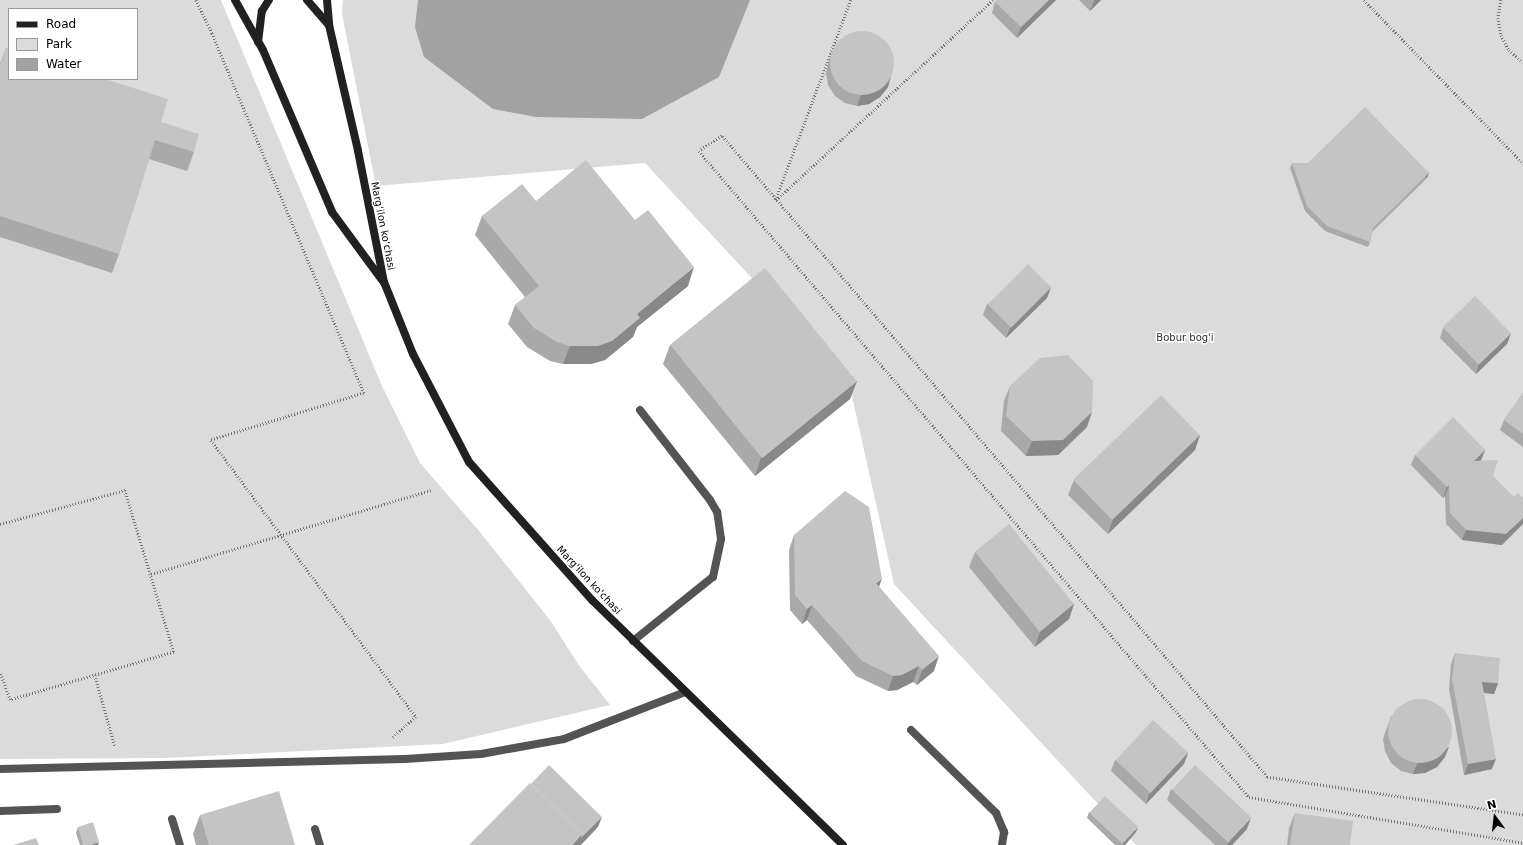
<!DOCTYPE html>
<html>
<head>
<meta charset="utf-8">
<style>
	body { margin:0 }
	#map { position:relative; width:1523px; height:845px; overflow:hidden; background:#fff; font-family:"DejaVu Sans",sans-serif }
	div>[style] { position:absolute }
	[style*='--x'] { left:calc(var(--x)*1px); top:calc(var(--y)*1px); width:calc(var(--w)*1px); rotate:calc(var(--a)*1deg) }
	.green>* { inset:0; background:#dbdbdb }
	.water>* { inset:0; background:#a2a2a2 }
	.path>* { height:2.5px; margin-top:-1.25px; transform-origin:0; background:repeating-linear-gradient(90deg,#767676 0 1px,transparent 0 3px) }
	.service>* { height:8px; margin:-4px; padding:0 4px; transform-origin:4px; border-radius:4px; background:#545454 }
	.minor>* { height:8px; margin:-4px; padding:0 4px; transform-origin:4px; border-radius:4px; background:#545454 }
	.secondary>* { height:8px; margin:-4px; padding:0 4px; transform-origin:4px; border-radius:4px; background:#212121 }
	.wall>* { inset:0; background:#a9a9a9 }
	.shaded-wall>* { inset:0; background:#898989; transform-origin:0 0 }
	.building>* { inset:0; background:#c4c4c4; transform-origin:0 0 }
	.round { border-radius:50% }
	span { translate:-50% -50%; white-space:nowrap; text-align:center; line-height:1.15; -webkit-text-stroke:3px #fff; paint-order:stroke }
	.street-label { font-size:10px; color:#000 }
	.park-label { font-size:10px; color:#323232 }
	.legend { position:absolute; left:8px; top:8px; width:130px; height:72px; box-sizing:border-box; background:#fff; border:1px solid #999; margin:0; padding:5px 7px; list-style:none; font-size:12px; color:#000 }
	.legend li { display:flex; align-items:center; gap:8px; height:20px }
	.legend b { width:20px; border:1px solid #999 }
	.north { position:absolute; left:1475px; top:797px; width:40px; height:40px; -webkit-text-stroke:3px #fff; paint-order:stroke; rotate:345deg; font-size:11px; font-weight:700; line-height:16px; text-align:center; color:#000 }
	.north::after { content:''; display:block; margin:auto; width:14px; height:18px; background:#000; clip-path:polygon(50% 0,100% 100%,50% 72%,0 100%) }
</style>
</head>
<body>
<div id="map">
	<div class="green">
		<i style="clip-path:polygon(evenodd,0 0,221px 0,382px 386px,420px 463px,479px 531px,550px 620px,578px 664px,610px 705px,443px 744px,166px 758px,0 759px,0 0,9px 9px,137px 9px,137px 79px,9px 79px,9px 9px)"></i>
		<i style="clip-path:polygon(343px 0,1523px 0,1523px 845px,1136px 845px,894px 584px,849px 383px,645px 163px,376px 186px,342px 14px)"></i>
	</div>
	<div class="water">
		<i style="clip-path:polygon(418px 0,750px 0,719px 77px,642px 119px,536px 117px,493px 109px,424px 57px,415px 27px)"></i>
	</div>
	<div class="path">
		<i style="--x:196;--y:0;--w:37;--a:64"></i>
		<i style="--x:212;--y:33;--w:391;--a:67.1"></i>
		<i style="--x:364;--y:393;--w:160;--a:162.9"></i>
		<i style="--x:211;--y:440;--w:345;--a:53.5"></i>
		<i style="--x:416;--y:717;--w:32;--a:139"></i>
		<i style="--x:851;--y:0;--w:214;--a:110.6"></i>
		<i style="--x:776;--y:200;--w:295;--a:-42.7"></i>
		<i style="--x:1364;--y:0;--w:228;--a:45.7"></i>
		<i style="--x:1501;--y:0;--w:18;--a:99"></i>
		<i style="--x:1498;--y:18;--w:17;--a:80"></i>
		<i style="--x:1501;--y:35;--w:17;--a:62"></i>
		<i style="--x:1509;--y:50;--w:18;--a:41"></i>
		<i style="--x:0;--y:524;--w:130;--a:-15.2"></i>
		<i style="--x:125;--y:490;--w:169;--a:73.2"></i>
		<i style="--x:174;--y:652;--w:171;--a:163.7"></i>
		<i style="--x:10;--y:700;--w:30;--a:-110"></i>
		<i style="--x:151;--y:574;--w:292;--a:-16.7"></i>
		<i style="--x:95;--y:675;--w:74;--a:74.3"></i>
		<i style="--x:1523;--y:815;--w:259;--a:-171.6"></i>
		<i style="--x:1267;--y:777;--w:841;--a:-130.37"></i>
		<i style="--x:722;--y:136;--w:27;--a:147"></i>
		<i style="--x:699;--y:151;--w:848;--a:49.59"></i>
		<i style="--x:1249;--y:797;--w:278;--a:9.5"></i>
	</div>
	<div class="service">
		<i style="--x:633;--y:641;--w:102;--a:-38.7"></i>
		<i style="--x:713;--y:577;--w:39;--a:-78"></i>
		<i style="--x:721;--y:539;--w:27;--a:-98"></i>
		<i style="--x:717;--y:512;--w:14;--a:-120"></i>
		<i style="--x:710;--y:500;--w:114;--a:-127.9"></i>
		<i style="--x:911;--y:730;--w:119;--a:44.3"></i>
		<i style="--x:996;--y:813;--w:21;--a:67"></i>
		<i style="--x:1004;--y:832;--w:13;--a:99"></i>
		<i style="--x:0;--y:811;--w:57;--a:-2"></i>
		<i style="--x:172;--y:819;--w:27;--a:73"></i>
		<i style="--x:315;--y:829;--w:17;--a:73"></i>
	</div>
	<div class="minor">
		<i style="--x:0;--y:769;--w:405;--a:-1.4"></i>
		<i style="--x:405;--y:759;--w:76;--a:-3.8"></i>
		<i style="--x:481;--y:754;--w:84;--a:-10.2"></i>
		<i style="--x:564;--y:739;--w:130;--a:-21.2"></i>
	</div>
	<div class="secondary">
		<i style="--x:235;--y:0;--w:57;--a:60.8"></i>
		<i style="--x:263;--y:50;--w:176;--a:66.9"></i>
		<i style="--x:332;--y:212;--w:84;--a:53.7"></i>
		<i style="--x:307;--y:0;--w:33;--a:49"></i>
		<i style="--x:327;--y:0;--w:25;--a:85"></i>
		<i style="--x:329;--y:25;--w:129;--a:77"></i>
		<i style="--x:358;--y:151;--w:134;--a:78.8"></i>
		<i style="--x:384;--y:282;--w:78;--a:68.1"></i>
		<i style="--x:413;--y:354;--w:122;--a:62.6"></i>
		<i style="--x:469;--y:462;--w:186;--a:48.3"></i>
		<i style="--x:593;--y:601;--w:349;--a:44.3"></i>
		<i style="--x:258;--y:42;--w:31;--a:-83"></i>
		<i style="--x:262;--y:11;--w:13;--a:-58"></i>
	</div>
	<div class="wall">
		<i style="clip-path:polygon(998px 0,1056px 0,1017px 38px,992px 13px,995px 2px)"></i>
		<i style="clip-path:polygon(1079px 0,1101px 0,1090px 11px)"></i>
		<i style="clip-path:polygon(6px 48px,194px 152px,187px 171px,149px 159px,119px 254px,112px 273px,0 237px,0 64px)"></i>
		<i style="clip-path:polygon(833px 50px,891px 76px,888px 87px,880px 97px,869px 104px,857px 106px,845px 103px,835px 96px,828px 85px,826px 73px,829px 60px)"></i>
		<i style="clip-path:polygon(1292px 163px,1429px 173px,1427px 178px,1372px 232px,1370px 242px,1368px 247px,1325px 231px,1305px 211px,1290px 168px)"></i>
		<i style="clip-path:polygon(536px 201px,688px 286px,637px 327px,633px 337px,605px 360px,591px 364px,563px 364px,550px 361px,527px 347px,508px 324px,515px 305px,525px 297px,475px 235px,482px 216px)"></i>
		<i style="clip-path:polygon(1051px 287px,1047px 298px,1006px 338px,983px 315px,987px 304px)"></i>
		<i style="clip-path:polygon(1443px 328px,1511px 333px,1507px 344px,1476px 374px,1440px 338px)"></i>
		<i style="clip-path:polygon(670px 345px,857px 381px,850px 399px,755px 476px,663px 364px)"></i>
		<i style="clip-path:polygon(1010px 386px,1087px 427px,1058px 455px,1026px 456px,1001px 431px,1004px 401px)"></i>
		<i style="clip-path:polygon(1523px 393px,1523px 447px,1500px 430px,1504px 420px)"></i>
		<i style="clip-path:polygon(1200px 435px,1195px 450px,1108px 534px,1068px 495px,1074px 480px)"></i>
		<i style="clip-path:polygon(1485px 450px,1481px 461px,1502px 545px,1462px 540px,1446px 524px,1445px 496px,1443px 498px,1411px 465px,1415px 455px)"></i>
		<i style="clip-path:polygon(794px 535px,879px 586px,934px 671px,917px 685px,913px 682px,897px 690px,888px 691px,856px 676px,807px 620px,802px 624px,790px 610px,789px 550px)"></i>
		<i style="clip-path:polygon(975px 552px,1074px 604px,1069px 619px,1035px 647px,969px 567px)"></i>
		<i style="clip-path:polygon(1455px 653px,1498px 683px,1494px 694px,1484px 693px,1492px 769px,1464px 775px,1449px 689px,1451px 664px)"></i>
		<i style="clip-path:polygon(1391px 716px,1445px 757px,1437px 767px,1425px 773px,1413px 774px,1401px 771px,1391px 763px,1385px 751px,1383px 739px)"></i>
		<i style="clip-path:polygon(1188px 753px,1184px 764px,1146px 804px,1111px 771px,1115px 760px)"></i>
		<i style="clip-path:polygon(1171px 789px,1247px 829px,1232px 845px,1215px 845px,1167px 800px)"></i>
		<i style="clip-path:polygon(1089px 812px,1136px 832px,1125px 845px,1115px 845px,1087px 818px)"></i>
		<i style="clip-path:polygon(1295px 813px,1350px 845px,1287px 845px,1289px 828px)"></i>
		<i style="clip-path:polygon(200px 815px,295px 845px,196px 845px,193px 834px)"></i>
		<i style="clip-path:polygon(78px 827px,98px 845px,80px 845px,76px 833px)"></i>
	</div>
	<div class="shaded-wall">
		<i style="clip-path:polygon(1049px 0,1056px 0,1017px 38px,1021px 27px)"></i>
		<i style="clip-path:polygon(1094px 0,1101px 0,1090px 11px,1094px 1px)"></i>
		<i style="clip-path:polygon(891px 76px,888px 87px,880px 97px,869px 104px,857px 106px,861px 95px)"></i>
		<i style="left:1429px;top:173px;width:5px;height:78px;rotate:112deg"></i>
		<i style="clip-path:polygon(694px 267px,688px 286px,637px 327px,633px 337px,605px 360px,591px 364px,563px 364px,570px 346px,637px 314px)"></i>
		<i style="clip-path:polygon(1051px 287px,1047px 298px,1006px 338px,1010px 328px)"></i>
		<i style="clip-path:polygon(1511px 333px,1507px 344px,1476px 374px,1479px 364px)"></i>
		<i style="clip-path:polygon(857px 381px,850px 399px,755px 476px,761px 457px)"></i>
		<i style="clip-path:polygon(1092px 412px,1087px 427px,1058px 455px,1026px 456px,1032px 441px)"></i>
		<i style="clip-path:polygon(1200px 435px,1195px 450px,1108px 534px,1113px 519px)"></i>
		<i style="clip-path:polygon(1485px 450px,1481px 460px,1470px 471px,1474px 461px)"></i>
		<i style="clip-path:polygon(1449px 485px,1445px 496px,1443px 498px,1447px 487px)"></i>
		<i style="clip-path:polygon(1523px 518px,1523px 524px,1502px 545px,1462px 540px,1466px 530px)"></i>
		<i style="clip-path:polygon(882px 579px,876px 594px,876px 583px)"></i>
		<i style="clip-path:polygon(1074px 604px,1069px 619px,1035px 647px,1040px 632px)"></i>
		<i style="clip-path:polygon(812px 605px,807px 620px,802px 624px,807px 609px)"></i>
		<i style="clip-path:polygon(939px 656px,934px 671px,917px 685px,922px 670px)"></i>
		<i style="clip-path:polygon(919px 666px,913px 682px,897px 690px,888px 691px,893px 676px)"></i>
		<i style="clip-path:polygon(1482px 682px,1498px 683px,1494px 694px,1478px 692px)"></i>
		<i style="clip-path:polygon(1449px 747px,1445px 757px,1437px 767px,1425px 773px,1413px 774px,1417px 764px)"></i>
		<i style="clip-path:polygon(1188px 753px,1184px 764px,1146px 804px,1149px 794px)"></i>
		<i style="clip-path:polygon(1496px 759px,1492px 769px,1464px 775px,1468px 764px)"></i>
		<i style="clip-path:polygon(602px 817px,598px 827px,581px 845px,572px 845px,582px 834px)"></i>
		<i style="clip-path:polygon(1251px 818px,1247px 829px,1232px 845px,1227px 845px,1228px 843px)"></i>
		<i style="clip-path:polygon(1138px 827px,1136px 832px,1125px 845px,1122px 845px)"></i>
		<i style="clip-path:polygon(99px 842px,98px 845px,91px 845px)"></i>
	</div>
	<div class="building">
		<i style="clip-path:polygon(998px 0,1049px 0,1021px 27px,995px 2px)"></i>
		<i class="round" style="left:830px;top:31px;width:64px;height:64px"></i>
		<i style="clip-path:polygon(6px 48px,9px 49px,9px 79px,105px 79px,168px 99px,161px 122px,199px 134px,194px 152px,155px 140px,119px 254px,0 216px,0 66px)"></i>
		<i style="clip-path:polygon(1365px 107px,1429px 173px,1373px 228px,1370px 242px,1327px 226px,1307px 206px,1292px 163px,1308px 163px)"></i>
		<i style="clip-path:polygon(586px 160px,635px 220px,648px 210px,694px 267px,637px 314px,640px 318px,612px 341px,598px 346px,570px 346px,557px 342px,534px 328px,515px 305px,539px 286px,482px 216px,522px 184px,536px 201px)"></i>
		<i style="left:1028px;top:264px;width:33px;height:57px;rotate:45deg"></i>
		<i style="left:765px;top:268px;width:146px;height:122px;rotate:51deg"></i>
		<i style="left:1475px;top:296px;width:52px;height:45px;rotate:46deg"></i>
		<i style="clip-path:polygon(1068px 355px,1093px 381px,1092px 412px,1063px 440px,1032px 441px,1006px 416px,1010px 386px,1040px 358px)"></i>
		<i style="clip-path:polygon(1523px 393px,1523px 434px,1504px 420px)"></i>
		<i style="left:1161px;top:395px;width:56px;height:122px;rotate:46deg"></i>
		<i style="clip-path:polygon(1453px 417px,1485px 450px,1474px 461px,1498px 460px,1493px 476px,1514px 497px,1518px 493px,1523px 498px,1523px 518px,1506px 534px,1466px 530px,1450px 513px,1449px 485px,1447px 487px,1415px 455px)"></i>
		<i style="clip-path:polygon(845px 491px,869px 507px,882px 579px,876px 583px,939px 656px,922px 670px,919px 666px,902px 675px,893px 676px,862px 661px,812px 605px,807px 609px,795px 595px,794px 535px)"></i>
		<i style="left:1009px;top:524px;width:103px;height:44px;rotate:51deg"></i>
		<i style="clip-path:polygon(1455px 653px,1500px 658px,1498px 683px,1482px 682px,1496px 759px,1468px 764px,1452px 679px)"></i>
		<i class="round" style="left:1388px;top:699px;width:64px;height:64px"></i>
		<i style="left:1153px;top:720px;width:48px;height:55px;rotate:43deg"></i>
		<i style="clip-path:polygon(549px 765px,602px 817px,581px 838px,582px 834px,531px 784px)"></i>
		<i style="left:1195px;top:765px;width:77px;height:34px;rotate:43deg"></i>
		<i style="clip-path:polygon(530px 783px,582px 834px,572px 845px,469px 845px)"></i>
		<i style="clip-path:polygon(279px 791px,295px 845px,209px 845px,200px 815px)"></i>
		<i style="left:1105px;top:796px;width:45px;height:23px;rotate:43deg"></i>
		<i style="clip-path:polygon(1295px 813px,1353px 821px,1350px 845px,1290px 845px)"></i>
		<i style="clip-path:polygon(93px 822px,99px 842px,91px 845px,83px 845px,78px 827px)"></i>
		<i style="clip-path:polygon(36px 838px,39px 845px,13px 845px)"></i>
	</div>
	<div class="street-label">
		<span style="left:383px;top:226px;rotate:79deg">Margʻilon koʻchasi</span>
		<span style="left:589px;top:580px;rotate:47deg">Marg'ilon ko'chasi</span>
	</div>
	<div class="park-label">
		<span style="left:1185px;top:338px">Bobur bog'i</span>
	</div>
	<ul class="legend">
	<li><b style="height:5px;background:#212121"></b>Road</li>
	<li><b style="height:11px;background:#dbdbdb"></b>Park</li>
	<li><b style="height:11px;background:#a2a2a2"></b>Water</li>
	</ul>
	<div class="north">N</div>
</div>
</body>
</html>
